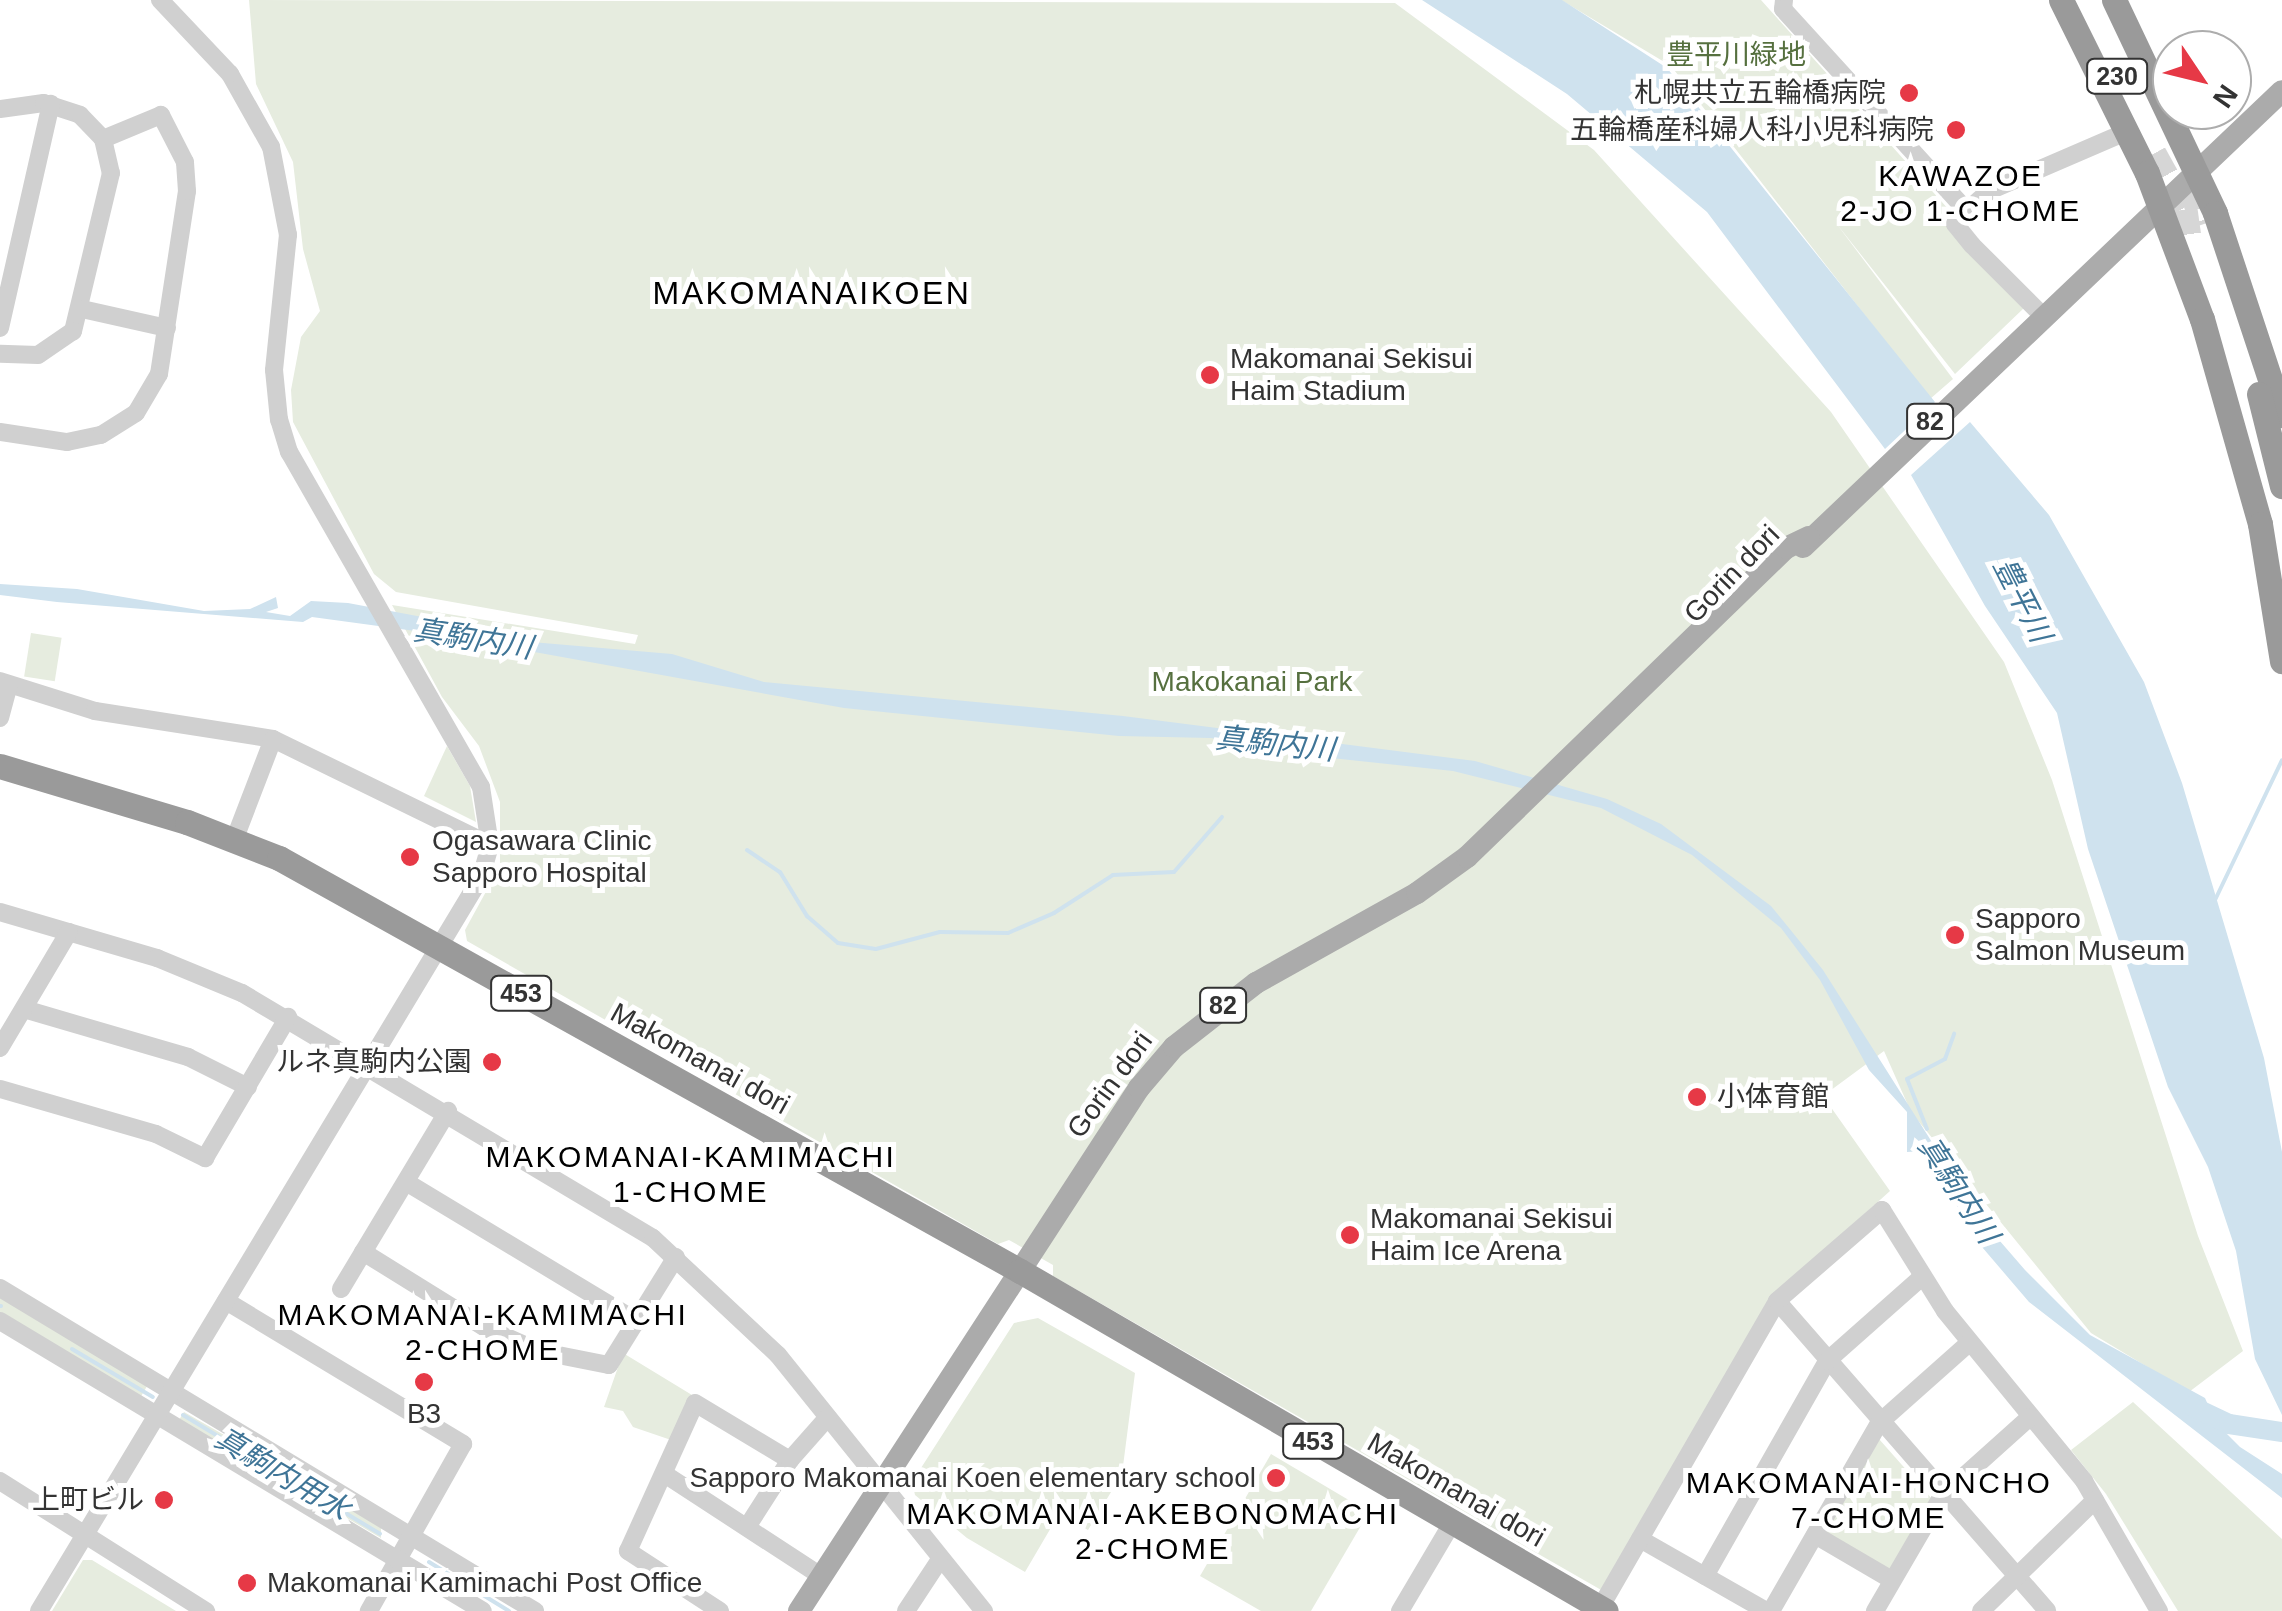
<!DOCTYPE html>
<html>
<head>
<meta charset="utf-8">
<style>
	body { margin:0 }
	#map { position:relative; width:2282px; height:1611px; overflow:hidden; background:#fff; font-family:Arial,"Noto Sans JP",sans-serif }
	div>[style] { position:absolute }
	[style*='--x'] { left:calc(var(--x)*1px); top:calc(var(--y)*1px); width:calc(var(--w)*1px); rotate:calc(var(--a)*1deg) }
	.green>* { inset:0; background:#e6ecdf; transform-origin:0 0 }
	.water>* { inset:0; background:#cfe2ee }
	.stream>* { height:4px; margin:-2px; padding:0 2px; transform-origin:2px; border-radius:2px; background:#cfe2ee }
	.river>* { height:20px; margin:-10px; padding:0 10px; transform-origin:10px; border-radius:10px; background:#cfe2ee }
	.highway-tunnel>* { height:25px; margin-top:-12.5px; transform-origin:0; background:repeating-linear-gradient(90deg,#d6d6d6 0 25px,transparent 0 37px) }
	.minor>* { height:18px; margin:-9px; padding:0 9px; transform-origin:9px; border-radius:9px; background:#d0d0d0 }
	.major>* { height:22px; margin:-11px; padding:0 11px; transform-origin:11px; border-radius:11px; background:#ababab }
	.highway>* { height:25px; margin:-12.5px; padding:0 12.5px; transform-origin:12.5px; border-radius:12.5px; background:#9a9a9a }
	.dots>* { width:28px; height:28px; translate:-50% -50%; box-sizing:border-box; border:5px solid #fff; border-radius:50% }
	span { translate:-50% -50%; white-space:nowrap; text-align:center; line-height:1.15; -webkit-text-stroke:10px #fff; paint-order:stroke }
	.shield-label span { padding:2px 8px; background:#fff; border:2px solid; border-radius:8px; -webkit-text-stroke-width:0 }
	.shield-label { font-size:25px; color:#333; font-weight:700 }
	.park-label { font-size:28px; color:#56703f }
	.poi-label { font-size:28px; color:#333 }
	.right { translate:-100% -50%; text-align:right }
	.left { translate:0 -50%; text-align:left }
	.street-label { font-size:28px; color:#333 }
	.neighbourhood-label { font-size:30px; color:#000; letter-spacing:2.5px }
	.water-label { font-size:30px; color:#3f7597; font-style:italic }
	.quarter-label { font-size:32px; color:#000; letter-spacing:2.5px }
	.north { position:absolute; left:2152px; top:30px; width:100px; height:100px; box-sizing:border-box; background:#fff; border:2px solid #adadad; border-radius:50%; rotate:125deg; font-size:28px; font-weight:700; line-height:40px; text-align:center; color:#333 }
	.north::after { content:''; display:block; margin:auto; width:35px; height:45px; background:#e63946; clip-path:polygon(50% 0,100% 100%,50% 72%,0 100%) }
</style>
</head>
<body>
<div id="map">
	<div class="green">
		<i style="clip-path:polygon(249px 0,1395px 3px,1594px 150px,1831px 412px,2004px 662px,2052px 780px,2198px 1236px,2243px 1351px,2189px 1392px,2091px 1333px,1911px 1112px,1884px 1051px,1823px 1096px,1890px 1191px,1771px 1298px,1603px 1591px,1053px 1276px,1053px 1265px,1009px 1240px,998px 1244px,467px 941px,465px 930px,500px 866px,500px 802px,479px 746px,442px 697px,392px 605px,635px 644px,638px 635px,396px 592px,374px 574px,293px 422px,291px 390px,301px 337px,320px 311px,303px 249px,293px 162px,256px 84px)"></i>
		<i style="clip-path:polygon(1561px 0,1761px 0,1950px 211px,1942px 221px,2024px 308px,1955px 374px,1836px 223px,1953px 379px,1930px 399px,1671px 66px)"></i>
		<i style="left:31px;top:633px;width:31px;height:44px;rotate:9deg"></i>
		<i style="clip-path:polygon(447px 746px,470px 786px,476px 822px,424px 796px)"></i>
		<i style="left:0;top:1297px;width:172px;height:17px;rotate:31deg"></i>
		<i style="clip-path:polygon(1038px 1318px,1135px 1373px,1122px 1474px,1088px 1530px,1059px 1514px,1025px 1572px,967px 1538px,915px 1495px,912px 1482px,1014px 1323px)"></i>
		<i style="clip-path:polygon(623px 1353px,692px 1395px,674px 1441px,633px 1427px,623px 1411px,604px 1407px)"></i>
		<i style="clip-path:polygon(2133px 1402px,2282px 1539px,2282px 1611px,2178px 1611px,2106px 1494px,2071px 1450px)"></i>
		<i style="clip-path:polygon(184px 1412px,381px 1525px,381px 1538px,179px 1420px)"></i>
		<i style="clip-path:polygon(1879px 1439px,1932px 1499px,1889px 1570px,1826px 1532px)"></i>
		<i style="clip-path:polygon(1271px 1454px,1369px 1512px,1311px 1611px,1261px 1611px,1200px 1576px)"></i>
		<i style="clip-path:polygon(83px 1560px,92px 1560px,176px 1611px,52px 1611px)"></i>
	</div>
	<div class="water">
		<i style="clip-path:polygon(1422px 0,1562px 0,1667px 68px,1935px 402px,1885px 449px,1707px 212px,1567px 94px)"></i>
		<i style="clip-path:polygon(1970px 422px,2049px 515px,2144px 682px,2182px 783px,2264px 1058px,2282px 1152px,2282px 1415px,2255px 1359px,2236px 1251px,2208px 1167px,2168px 1087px,2088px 849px,2057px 713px,1985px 606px,1911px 475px)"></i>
		<i style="clip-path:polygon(0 584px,77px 589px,204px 611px,250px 609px,276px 597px,278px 608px,266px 612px,290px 616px,311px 601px,348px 603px,433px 619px,443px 629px,485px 638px,672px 654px,764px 682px,1123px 716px,1475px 761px,1607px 799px,1661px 824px,1771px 906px,1823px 970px,1980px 1218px,2025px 1270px,2090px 1335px,2205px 1398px,2216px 1423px,2240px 1447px,2282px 1474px,2282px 1498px,2029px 1302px,1982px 1247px,1924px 1151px,1907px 1152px,1907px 1112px,1869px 1070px,1820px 980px,1781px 928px,1692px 855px,1601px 808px,1453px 771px,1294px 754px,1211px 738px,1119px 736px,844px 708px,430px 633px,312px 617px,303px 622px,57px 602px,0 595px)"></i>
	</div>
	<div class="stream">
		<i style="--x:747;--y:850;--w:40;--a:34"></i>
		<i style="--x:780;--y:872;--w:52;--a:58.5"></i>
		<i style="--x:807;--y:916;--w:41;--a:41.1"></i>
		<i style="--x:838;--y:943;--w:38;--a:9"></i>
		<i style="--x:876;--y:949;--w:66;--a:-14.9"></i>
		<i style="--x:940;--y:932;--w:68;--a:0.8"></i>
		<i style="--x:1008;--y:933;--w:50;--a:-23.5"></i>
		<i style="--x:1054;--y:913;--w:70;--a:-32.8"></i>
		<i style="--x:1113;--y:875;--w:61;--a:-2.8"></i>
		<i style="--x:1174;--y:872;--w:73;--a:-48.9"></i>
		<i style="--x:2215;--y:900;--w:155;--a:-64.4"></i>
		<i style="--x:1927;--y:1129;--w:54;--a:-111.8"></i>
		<i style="--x:1907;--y:1079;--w:43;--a:-27.8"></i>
		<i style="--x:1945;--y:1059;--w:27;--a:-70"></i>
		<i style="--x:0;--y:1306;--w:1;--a:0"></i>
		<i style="--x:72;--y:1349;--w:94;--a:30.7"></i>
		<i style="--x:183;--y:1415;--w:230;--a:31.1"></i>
		<i style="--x:429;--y:1562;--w:94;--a:31.5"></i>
	</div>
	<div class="river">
		<i style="--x:2191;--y:1406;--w:42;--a:25.3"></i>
		<i style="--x:2229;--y:1424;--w:54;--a:8.6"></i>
	</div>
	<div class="highway-tunnel">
		<i style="--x:2154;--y:153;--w:64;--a:61"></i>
		<i style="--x:2185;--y:209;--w:27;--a:82"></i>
		<i style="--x:2190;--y:185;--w:41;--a:71.6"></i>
	</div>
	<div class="minor">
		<i style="--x:1784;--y:0;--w:9;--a:96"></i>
		<i style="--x:1783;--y:9;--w:272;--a:47.7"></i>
		<i style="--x:0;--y:109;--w:44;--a:-7.8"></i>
		<i style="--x:44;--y:103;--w:38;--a:18"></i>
		<i style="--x:80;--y:115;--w:33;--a:46"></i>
		<i style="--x:103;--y:139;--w:35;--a:77"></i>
		<i style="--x:111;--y:173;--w:163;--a:103.5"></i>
		<i style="--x:73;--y:331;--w:42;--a:145.6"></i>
		<i style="--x:38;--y:355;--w:38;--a:-178"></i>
		<i style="--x:82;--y:309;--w:87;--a:12.6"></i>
		<i style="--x:2042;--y:315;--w:99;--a:-135"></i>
		<i style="--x:1972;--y:245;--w:27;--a:-129"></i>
		<i style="--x:1955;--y:224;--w:6;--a:-59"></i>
		<i style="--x:1958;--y:219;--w:42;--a:-42.1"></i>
		<i style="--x:1989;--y:191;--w:151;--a:-23.3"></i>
		<i style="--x:0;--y:328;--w:230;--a:-77.2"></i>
		<i style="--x:0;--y:432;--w:68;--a:8.5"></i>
		<i style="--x:67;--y:442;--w:35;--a:-12"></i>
		<i style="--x:101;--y:435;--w:41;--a:-32.2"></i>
		<i style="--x:136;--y:413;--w:45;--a:-59.5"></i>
		<i style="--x:159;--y:374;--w:185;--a:-81.3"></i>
		<i style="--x:187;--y:191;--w:29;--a:-94"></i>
		<i style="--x:185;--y:162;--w:53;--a:-117.1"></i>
		<i style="--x:161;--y:115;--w:63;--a:157.5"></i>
		<i style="--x:0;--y:681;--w:100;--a:17.5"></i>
		<i style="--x:95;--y:711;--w:180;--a:8.9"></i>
		<i style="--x:273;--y:739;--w:242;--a:26"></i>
		<i style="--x:0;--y:718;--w:34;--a:-75"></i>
		<i style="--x:235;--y:838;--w:106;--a:-69"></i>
		<i style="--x:0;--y:912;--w:164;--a:16.3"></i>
		<i style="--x:157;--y:958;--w:92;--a:22.4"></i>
		<i style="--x:242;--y:993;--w:478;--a:30.8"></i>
		<i style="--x:653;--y:1238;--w:171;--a:43.1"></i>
		<i style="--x:778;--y:1355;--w:329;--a:51.2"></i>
		<i style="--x:24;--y:1009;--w:171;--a:16.3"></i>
		<i style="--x:188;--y:1057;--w:67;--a:26.6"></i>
		<i style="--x:0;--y:1048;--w:135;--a:-59.3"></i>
		<i style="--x:0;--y:1089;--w:162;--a:16.1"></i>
		<i style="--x:156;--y:1134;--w:55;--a:26.1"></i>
		<i style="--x:205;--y:1158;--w:164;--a:-59.5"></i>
		<i style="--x:406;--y:1182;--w:271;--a:31.1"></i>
		<i style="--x:363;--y:1252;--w:142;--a:31.8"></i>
		<i style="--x:484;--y:1327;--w:59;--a:24"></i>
		<i style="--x:538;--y:1351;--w:72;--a:11.2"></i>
		<i style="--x:609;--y:1365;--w:127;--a:-58.2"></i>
		<i style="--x:0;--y:1288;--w:625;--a:31.12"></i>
		<i style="--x:341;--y:1289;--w:208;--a:-59"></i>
		<i style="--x:226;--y:1301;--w:277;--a:31.1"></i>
		<i style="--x:463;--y:1444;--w:192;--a:119.4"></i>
		<i style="--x:1777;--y:1301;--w:411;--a:48.9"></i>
		<i style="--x:0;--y:1321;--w:563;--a:30.98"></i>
		<i style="--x:666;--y:1475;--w:185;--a:33.1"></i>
		<i style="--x:0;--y:1481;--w:244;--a:32.3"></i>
		<i style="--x:747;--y:1527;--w:80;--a:-57.3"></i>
		<i style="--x:1815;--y:1535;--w:89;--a:30.3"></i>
		<i style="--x:1640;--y:1539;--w:145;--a:29.7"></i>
		<i style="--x:1705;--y:1576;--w:247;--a:-60.4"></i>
		<i style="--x:1827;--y:1361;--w:127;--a:-41.5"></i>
		<i style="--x:1600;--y:1608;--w:354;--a:-60"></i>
		<i style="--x:1777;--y:1301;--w:139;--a:-40.9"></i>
		<i style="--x:1882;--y:1210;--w:119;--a:58"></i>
		<i style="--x:1945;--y:1311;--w:220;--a:50.7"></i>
		<i style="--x:2084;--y:1481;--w:150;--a:60"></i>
		<i style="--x:39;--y:1611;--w:857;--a:-58.94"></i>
		<i style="--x:481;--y:877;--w:33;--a:-74"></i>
		<i style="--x:490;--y:845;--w:59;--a:-98.8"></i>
		<i style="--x:481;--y:787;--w:386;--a:-119.8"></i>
		<i style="--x:289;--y:452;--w:34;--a:-107"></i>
		<i style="--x:279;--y:420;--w:50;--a:-95.7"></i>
		<i style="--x:274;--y:370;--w:136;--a:-84.1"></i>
		<i style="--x:288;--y:235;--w:90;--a:-100.9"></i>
		<i style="--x:271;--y:147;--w:84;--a:-119.3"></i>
		<i style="--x:230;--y:74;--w:102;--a:-133.4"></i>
		<i style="--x:720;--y:1611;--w:110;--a:-146.9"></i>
		<i style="--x:628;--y:1551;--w:162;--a:-65.6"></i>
		<i style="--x:695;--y:1403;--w:111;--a:31"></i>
		<i style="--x:790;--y:1460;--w:57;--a:-48.5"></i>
		<i style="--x:906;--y:1611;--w:60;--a:-56.6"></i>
		<i style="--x:1400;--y:1611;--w:102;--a:-59.4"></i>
		<i style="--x:1771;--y:1611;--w:217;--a:-60.1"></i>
		<i style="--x:1879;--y:1423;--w:120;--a:-41.6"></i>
		<i style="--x:1875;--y:1611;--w:133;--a:-59.8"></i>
		<i style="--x:1942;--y:1496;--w:118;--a:-41.9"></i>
		<i style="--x:1981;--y:1611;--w:159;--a:-44.2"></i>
	</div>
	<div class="major">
		<i style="--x:1803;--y:547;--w:661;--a:-43.59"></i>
		<i style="--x:799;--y:1611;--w:624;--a:-56.97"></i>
		<i style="--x:1139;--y:1088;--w:54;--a:-49.5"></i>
		<i style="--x:1174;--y:1047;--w:104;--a:-38"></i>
		<i style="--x:1256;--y:983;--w:184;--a:-29.2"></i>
		<i style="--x:1417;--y:893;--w:62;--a:-35.8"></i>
		<i style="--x:1467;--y:857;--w:444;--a:-44.1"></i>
		<i style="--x:1786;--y:548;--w:25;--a:-26"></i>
	</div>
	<div class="highway">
		<i style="--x:2061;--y:0;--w:193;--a:63.6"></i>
		<i style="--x:2147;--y:173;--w:156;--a:69.4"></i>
		<i style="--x:2202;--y:319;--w:213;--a:74.2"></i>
		<i style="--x:2260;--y:524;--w:139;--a:80.9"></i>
		<i style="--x:2114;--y:0;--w:236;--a:64.6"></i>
		<i style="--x:2215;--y:213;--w:213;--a:71.7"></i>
		<i style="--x:2259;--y:394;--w:95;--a:76"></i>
		<i style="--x:0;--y:766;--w:195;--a:16.7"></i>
		<i style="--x:187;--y:822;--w:99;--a:21.4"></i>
		<i style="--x:279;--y:858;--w:848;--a:29.13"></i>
		<i style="--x:1020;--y:1271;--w:677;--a:30.12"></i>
	</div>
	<div class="dots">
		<i style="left:1909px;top:93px;background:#e63946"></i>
		<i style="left:1956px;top:130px;background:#e63946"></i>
		<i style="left:1210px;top:375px;background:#e63946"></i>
		<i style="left:410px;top:857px;background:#e63946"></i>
		<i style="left:1955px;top:935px;background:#e63946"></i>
		<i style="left:492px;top:1062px;background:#e63946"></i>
		<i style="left:1697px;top:1097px;background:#e63946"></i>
		<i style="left:1350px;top:1235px;background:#e63946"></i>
		<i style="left:424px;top:1382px;background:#e63946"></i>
		<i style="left:1276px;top:1478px;background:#e63946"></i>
		<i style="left:164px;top:1500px;background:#e63946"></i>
		<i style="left:247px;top:1583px;background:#e63946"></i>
	</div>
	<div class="shield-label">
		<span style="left:2117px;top:76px">230</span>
		<span style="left:1930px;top:421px">82</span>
		<span style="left:521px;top:993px">453</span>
		<span style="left:1223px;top:1005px">82</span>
		<span style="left:1313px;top:1441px">453</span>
	</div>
	<div class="park-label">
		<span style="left:1736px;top:55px">豊平川緑地</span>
		<span style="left:1252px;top:682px">Makokanai Park</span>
	</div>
	<div class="poi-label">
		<span class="right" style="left:1886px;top:93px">札幌共立五輪橋病院</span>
		<span class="right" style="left:1934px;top:130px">五輪橋産科婦人科小児科病院</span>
		<span class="left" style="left:1230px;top:375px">Makomanai Sekisui<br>Haim Stadium</span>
		<span class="left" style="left:432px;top:857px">Ogasawara Clinic<br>Sapporo Hospital</span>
		<span class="left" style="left:1975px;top:935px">Sapporo<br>Salmon Museum</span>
		<span class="right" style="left:472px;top:1062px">ルネ真駒内公園</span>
		<span class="left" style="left:1717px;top:1097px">小体育館</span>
		<span class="left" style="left:1370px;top:1235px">Makomanai Sekisui<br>Haim Ice Arena</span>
		<span style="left:424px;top:1414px">B3</span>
		<span class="right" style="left:1256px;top:1478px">Sapporo Makomanai Koen elementary school</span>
		<span class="right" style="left:144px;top:1500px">上町ビル</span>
		<span class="left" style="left:267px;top:1583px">Makomanai Kamimachi Post Office</span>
	</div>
	<div class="street-label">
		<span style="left:1732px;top:574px;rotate:-46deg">Gorin dori</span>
		<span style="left:700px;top:1059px;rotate:29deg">Makomanai dori</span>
		<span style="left:1110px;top:1085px;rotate:-54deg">Gorin dori</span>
		<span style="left:1456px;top:1490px;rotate:30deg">Makomanai dori</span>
	</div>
	<div class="neighbourhood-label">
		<span style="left:1961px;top:193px">KAWAZOE<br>2-JO 1-CHOME</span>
		<span style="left:691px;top:1174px">MAKOMANAI-KAMIMACHI<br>1-CHOME</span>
		<span style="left:483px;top:1332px">MAKOMANAI-KAMIMACHI<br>2-CHOME</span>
		<span style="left:1869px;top:1500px">MAKOMANAI-HONCHO<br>7-CHOME</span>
		<span style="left:1153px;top:1531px">MAKOMANAI-AKEBONOMACHI<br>2-CHOME</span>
	</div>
	<div class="water-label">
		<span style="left:2022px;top:600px;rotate:63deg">豊平川</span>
		<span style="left:473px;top:639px;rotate:9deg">真駒内川</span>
		<span style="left:1275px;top:744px;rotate:6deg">真駒内川</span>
		<span style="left:1958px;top:1190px;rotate:57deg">真駒内川</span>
		<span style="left:282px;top:1474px;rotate:31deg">真駒内用水</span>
	</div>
	<div class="quarter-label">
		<span style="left:812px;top:293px">MAKOMANAIKOEN</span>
	</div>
	<div class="north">N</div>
</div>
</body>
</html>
